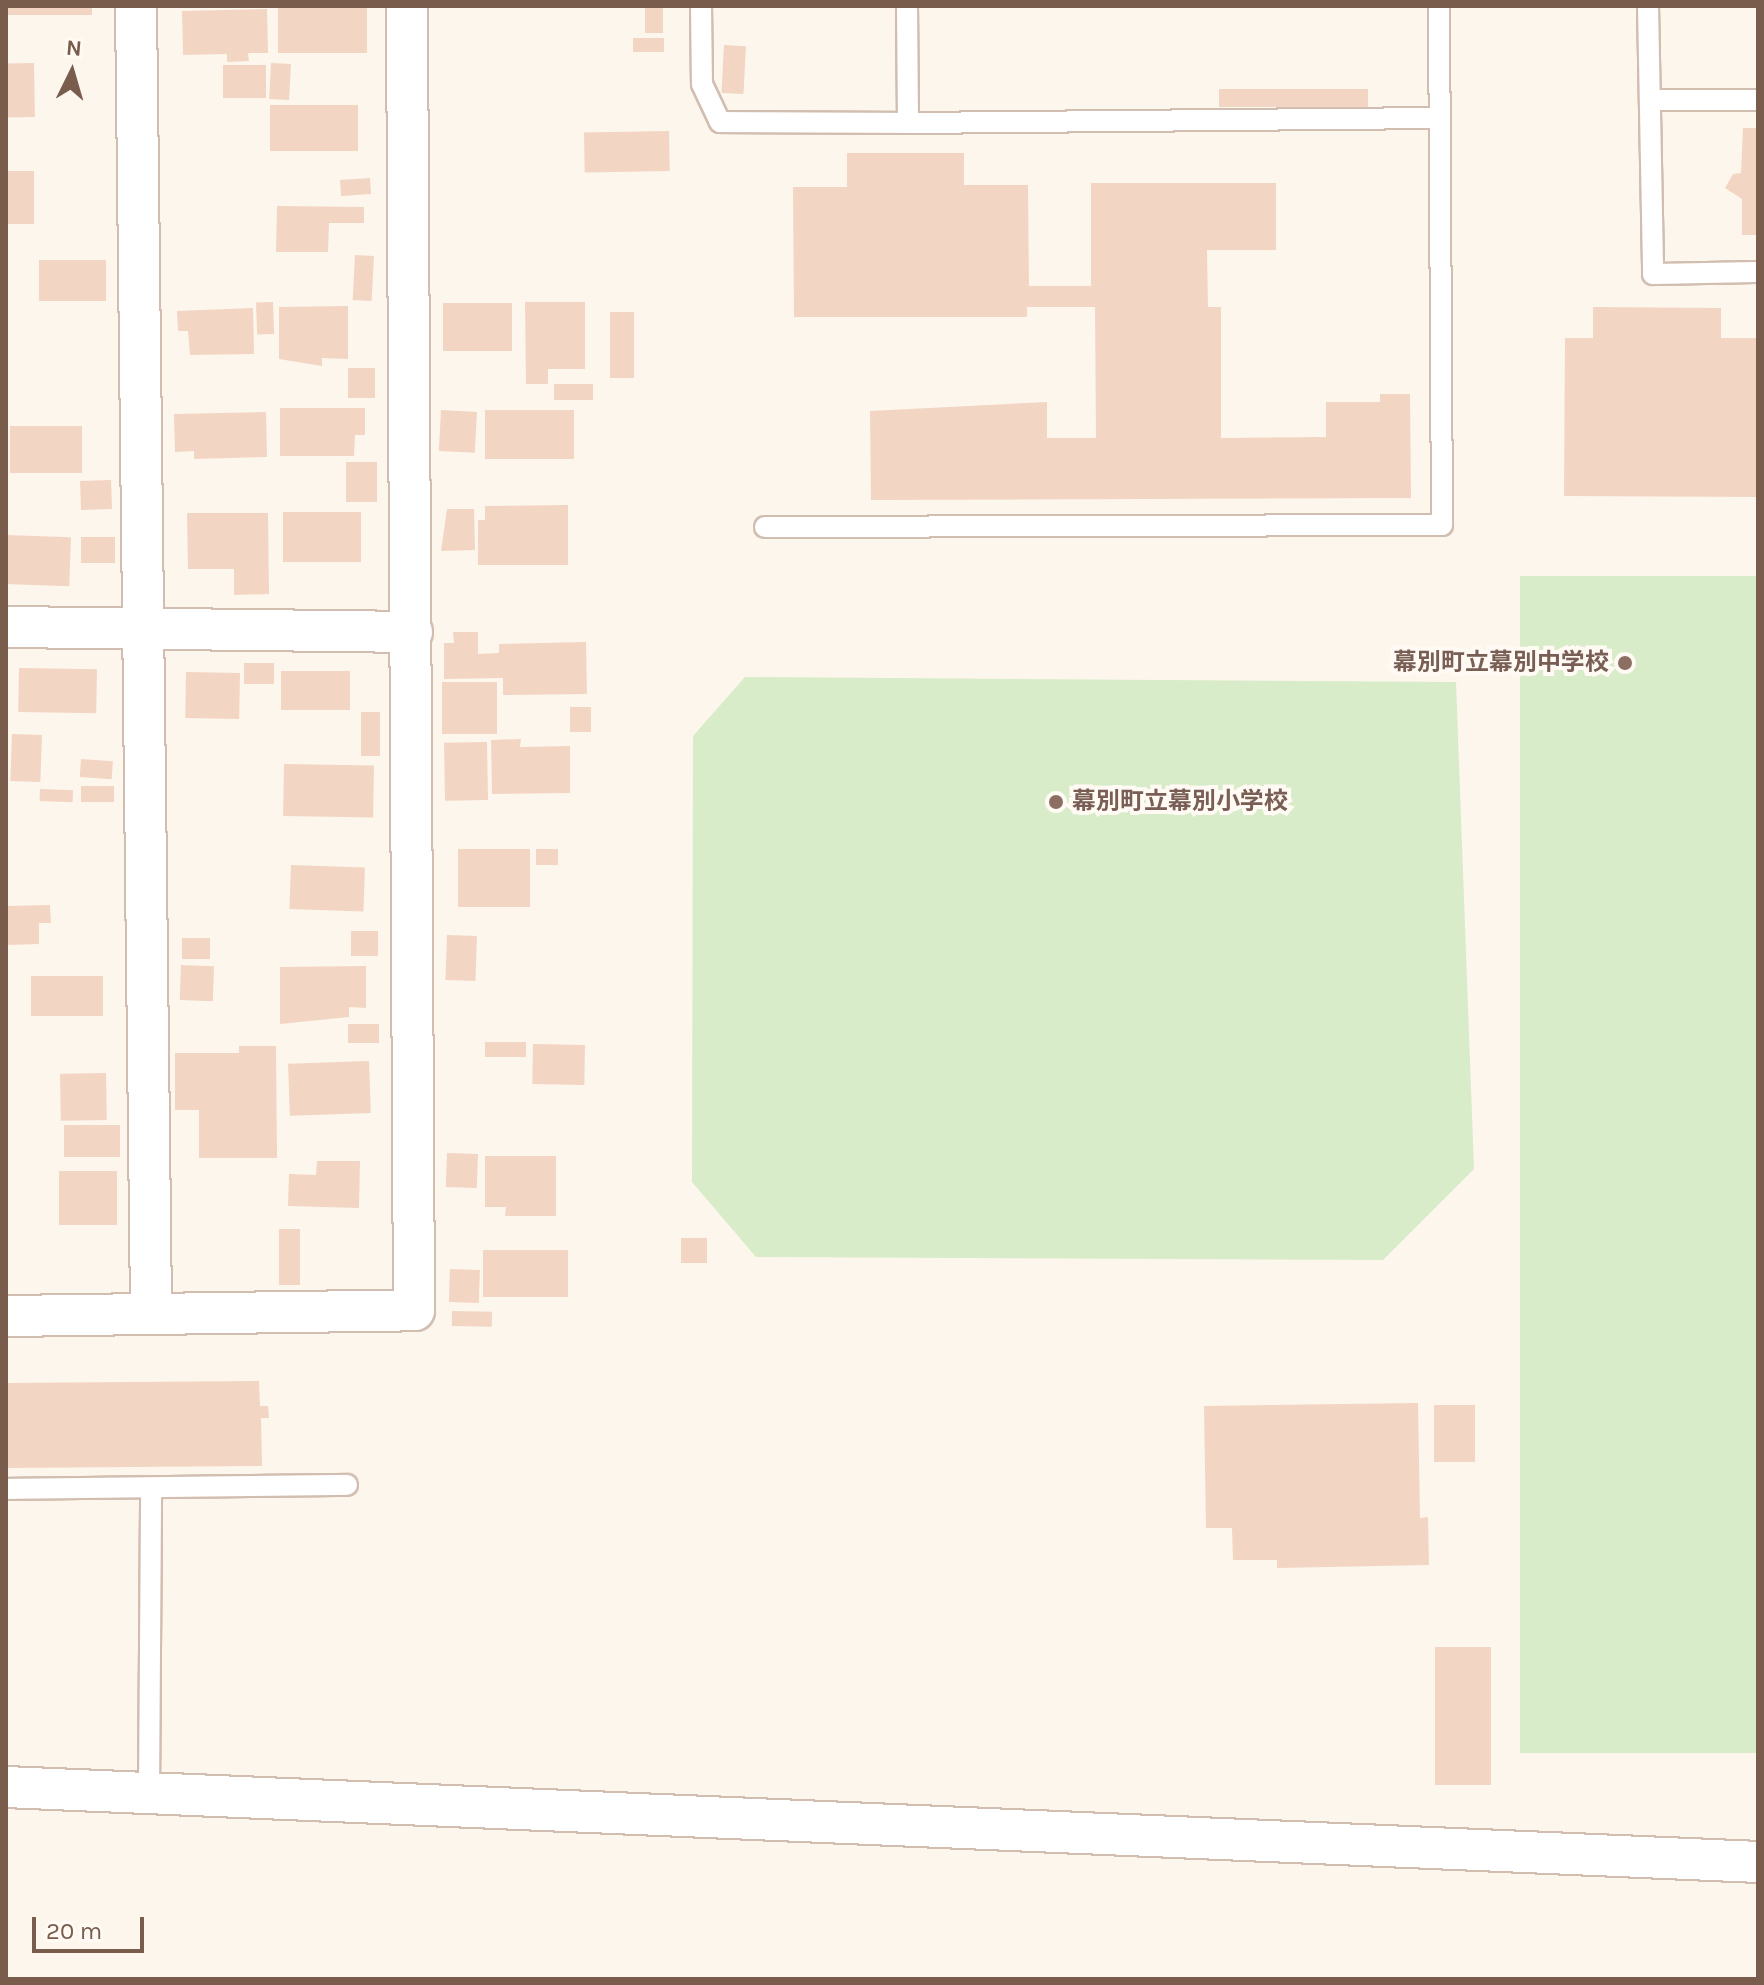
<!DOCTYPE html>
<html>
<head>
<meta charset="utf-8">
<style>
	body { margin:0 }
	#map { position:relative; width:1764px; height:1985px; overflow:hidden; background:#fdf6ec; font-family:Karla,"Noto Sans JP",sans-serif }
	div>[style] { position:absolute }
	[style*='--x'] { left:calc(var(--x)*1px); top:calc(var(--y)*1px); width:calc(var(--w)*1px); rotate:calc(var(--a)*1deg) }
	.green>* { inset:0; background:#d8ecc9; transform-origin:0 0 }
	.building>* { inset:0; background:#f3d5c3; transform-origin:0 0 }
	.roads { filter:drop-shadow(2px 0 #d1beb0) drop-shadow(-2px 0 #d1beb0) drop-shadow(0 2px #d1beb0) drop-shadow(0 -2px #d1beb0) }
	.service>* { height:20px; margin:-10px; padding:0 10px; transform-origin:10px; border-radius:10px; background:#fff }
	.minor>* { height:40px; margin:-20px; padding:0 20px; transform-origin:20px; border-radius:20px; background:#fff }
	.dots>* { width:22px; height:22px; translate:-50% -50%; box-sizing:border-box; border:4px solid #fffaf3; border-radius:50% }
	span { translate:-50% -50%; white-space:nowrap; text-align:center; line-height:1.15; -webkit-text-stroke:8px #fffaf3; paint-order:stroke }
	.education-label { font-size:24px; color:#785e54; font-weight:700 }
	.right { translate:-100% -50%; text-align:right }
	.left { translate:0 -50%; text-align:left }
	.frame { position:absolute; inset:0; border:8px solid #7a5c4d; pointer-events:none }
	.north { position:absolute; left:32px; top:32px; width:80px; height:80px; -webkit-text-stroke:6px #fffaf3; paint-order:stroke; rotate:5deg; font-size:22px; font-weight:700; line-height:32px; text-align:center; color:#7a5c4d }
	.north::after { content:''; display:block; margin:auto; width:28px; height:36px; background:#7a5c4d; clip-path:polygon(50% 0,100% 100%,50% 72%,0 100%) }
	.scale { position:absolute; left:32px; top:1917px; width:112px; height:36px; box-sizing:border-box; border:4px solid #7a5c4d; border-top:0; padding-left:10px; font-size:24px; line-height:28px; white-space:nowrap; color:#7a5c4d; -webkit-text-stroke:6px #fffaf3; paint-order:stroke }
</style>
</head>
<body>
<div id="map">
	<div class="green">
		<i style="left:1520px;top:576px;width:238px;height:1177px"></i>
		<i style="clip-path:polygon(745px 677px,1456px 682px,1474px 1169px,1383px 1260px,756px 1257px,692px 1182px,693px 736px)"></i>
	</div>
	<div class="building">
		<i style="left:6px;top:6px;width:86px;height:9px"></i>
		<i style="left:278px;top:6px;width:89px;height:47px"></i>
		<i style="left:645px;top:6px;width:18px;height:27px"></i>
		<i style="clip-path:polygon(267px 9px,268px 53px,248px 53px,249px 61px,227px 62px,227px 54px,183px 55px,182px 11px)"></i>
		<i style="left:633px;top:38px;width:31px;height:14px"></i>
		<i style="left:724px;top:45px;width:22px;height:48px;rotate:3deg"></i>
		<i style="left:34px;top:63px;width:54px;height:28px;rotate:89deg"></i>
		<i style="left:271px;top:63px;width:20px;height:36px;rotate:3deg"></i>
		<i style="left:223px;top:65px;width:43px;height:33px"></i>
		<i style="left:1219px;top:89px;width:149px;height:18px"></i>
		<i style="left:270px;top:105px;width:88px;height:46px"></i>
		<i style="clip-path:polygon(1743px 128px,1758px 128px,1758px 235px,1742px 235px,1742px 199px,1725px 188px,1733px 174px,1741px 173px)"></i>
		<i style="left:669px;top:131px;width:40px;height:85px;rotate:89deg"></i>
		<i style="clip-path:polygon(847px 153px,964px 153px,964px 185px,1028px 185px,1029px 286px,1091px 286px,1091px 183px,1276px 183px,1276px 250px,1207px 250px,1208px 307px,1221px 307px,1221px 438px,1326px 437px,1326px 402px,1380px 402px,1380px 394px,1410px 394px,1411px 498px,871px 500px,870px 411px,1047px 402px,1047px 438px,1096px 438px,1095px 307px,1027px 307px,1027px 317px,794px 317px,793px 187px,847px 187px)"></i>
		<i style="left:6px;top:171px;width:28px;height:53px"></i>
		<i style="left:370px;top:178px;width:16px;height:30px;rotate:86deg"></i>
		<i style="clip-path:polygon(277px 206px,364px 207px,364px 223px,329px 223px,328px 252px,276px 252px)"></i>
		<i style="left:355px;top:255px;width:19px;height:45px;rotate:3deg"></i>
		<i style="left:106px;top:260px;width:41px;height:67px;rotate:90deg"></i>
		<i style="left:273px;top:302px;width:32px;height:17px;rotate:88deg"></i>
		<i style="clip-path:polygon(525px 302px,585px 302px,585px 369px,548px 369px,548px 384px,526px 384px)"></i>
		<i style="left:443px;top:303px;width:69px;height:48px"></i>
		<i style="clip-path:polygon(348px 306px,348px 359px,322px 358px,322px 366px,279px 359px,279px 307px)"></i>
		<i style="clip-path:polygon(1593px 307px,1721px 308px,1721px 338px,1758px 338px,1758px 497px,1564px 496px,1565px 338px,1593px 338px)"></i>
		<i style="clip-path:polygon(253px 308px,254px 354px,190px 355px,188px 331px,178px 331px,177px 311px)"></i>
		<i style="left:610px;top:312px;width:24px;height:66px"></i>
		<i style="left:348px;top:368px;width:27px;height:30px"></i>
		<i style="left:554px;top:384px;width:39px;height:16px"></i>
		<i style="clip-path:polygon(280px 408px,365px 408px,365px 435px,355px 435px,354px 456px,280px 456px)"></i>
		<i style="left:441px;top:410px;width:36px;height:41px;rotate:3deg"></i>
		<i style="left:485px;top:410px;width:89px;height:49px"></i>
		<i style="clip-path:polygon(266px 412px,267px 457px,194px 459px,194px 451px,175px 452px,174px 414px)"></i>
		<i style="left:10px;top:426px;width:72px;height:47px"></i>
		<i style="left:346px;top:462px;width:31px;height:40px"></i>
		<i style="left:111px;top:480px;width:29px;height:31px;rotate:88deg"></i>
		<i style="clip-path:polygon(568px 505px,568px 565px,478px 565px,478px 520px,485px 520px,485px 506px)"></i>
		<i style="clip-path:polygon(447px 509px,474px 509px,475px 550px,441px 551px)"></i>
		<i style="left:361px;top:512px;width:50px;height:78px;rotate:90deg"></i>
		<i style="clip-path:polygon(187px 513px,268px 513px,269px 594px,234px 595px,234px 569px,188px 569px)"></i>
		<i style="left:6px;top:535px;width:65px;height:49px;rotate:2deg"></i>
		<i style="left:81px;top:537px;width:34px;height:26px"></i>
		<i style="clip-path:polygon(453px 632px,478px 632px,478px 654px,499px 653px,499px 644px,586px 642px,587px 694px,503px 695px,503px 678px,444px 679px,444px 643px,454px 643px)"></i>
		<i style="left:244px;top:663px;width:30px;height:21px"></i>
		<i style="left:19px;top:668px;width:78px;height:44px;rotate:1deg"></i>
		<i style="left:350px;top:671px;width:39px;height:69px;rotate:90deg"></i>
		<i style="left:186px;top:672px;width:54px;height:46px;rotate:1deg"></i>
		<i style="left:442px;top:682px;width:55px;height:52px"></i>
		<i style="left:570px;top:707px;width:21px;height:25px"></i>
		<i style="left:361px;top:712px;width:19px;height:44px"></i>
		<i style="left:12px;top:734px;width:30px;height:47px;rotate:2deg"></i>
		<i style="clip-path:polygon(521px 739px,520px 747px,570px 746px,570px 793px,492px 794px,491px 740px)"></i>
		<i style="left:487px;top:742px;width:58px;height:43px;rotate:89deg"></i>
		<i style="left:81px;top:759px;width:32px;height:18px;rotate:4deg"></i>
		<i style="left:284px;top:764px;width:90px;height:52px;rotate:1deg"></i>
		<i style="left:81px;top:786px;width:33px;height:16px"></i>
		<i style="left:40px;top:789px;width:33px;height:12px;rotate:2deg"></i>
		<i style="left:458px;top:849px;width:72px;height:58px"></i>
		<i style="left:536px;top:849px;width:22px;height:16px"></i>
		<i style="left:291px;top:865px;width:74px;height:44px;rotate:2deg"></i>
		<i style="clip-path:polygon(50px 905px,51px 923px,39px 923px,39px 944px,6px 945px,6px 906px)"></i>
		<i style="left:351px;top:931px;width:27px;height:25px"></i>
		<i style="left:447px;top:935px;width:30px;height:45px;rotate:2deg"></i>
		<i style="left:182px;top:938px;width:28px;height:21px"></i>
		<i style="left:181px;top:965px;width:33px;height:35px;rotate:2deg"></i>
		<i style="clip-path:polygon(366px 966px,366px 1008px,349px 1007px,349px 1017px,280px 1024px,280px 967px)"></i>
		<i style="left:31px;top:976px;width:72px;height:40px"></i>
		<i style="left:348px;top:1024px;width:31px;height:19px"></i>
		<i style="left:485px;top:1042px;width:41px;height:15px"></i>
		<i style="left:533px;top:1044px;width:52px;height:40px;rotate:1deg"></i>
		<i style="clip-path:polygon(239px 1046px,276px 1046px,277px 1158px,199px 1158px,199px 1110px,175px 1110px,175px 1053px,239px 1053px)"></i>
		<i style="left:369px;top:1061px;width:52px;height:81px;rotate:88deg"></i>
		<i style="left:106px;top:1073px;width:47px;height:46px;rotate:89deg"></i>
		<i style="left:64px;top:1125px;width:56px;height:32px"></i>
		<i style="left:447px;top:1153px;width:31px;height:34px;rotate:2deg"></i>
		<i style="clip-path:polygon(485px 1156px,556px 1156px,556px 1216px,505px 1216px,506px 1207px,485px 1207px)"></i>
		<i style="clip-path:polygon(317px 1161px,360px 1161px,359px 1208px,288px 1206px,289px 1174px,316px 1175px)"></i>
		<i style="left:59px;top:1171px;width:58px;height:54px"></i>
		<i style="left:279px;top:1229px;width:21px;height:56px"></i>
		<i style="left:707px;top:1238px;width:25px;height:26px;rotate:90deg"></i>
		<i style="left:483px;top:1250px;width:85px;height:47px"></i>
		<i style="left:450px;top:1269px;width:30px;height:33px;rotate:2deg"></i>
		<i style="left:452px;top:1311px;width:40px;height:15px;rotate:1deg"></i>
		<i style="clip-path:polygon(259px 1381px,260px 1406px,268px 1406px,269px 1418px,261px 1418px,262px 1466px,6px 1468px,6px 1383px)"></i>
		<i style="clip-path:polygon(1418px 1403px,1420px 1518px,1428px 1517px,1429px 1565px,1277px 1568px,1277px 1560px,1233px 1560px,1232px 1528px,1206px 1528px,1204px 1406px)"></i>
		<i style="left:1434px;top:1405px;width:41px;height:57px"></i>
		<i style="left:1435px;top:1647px;width:56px;height:138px"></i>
	</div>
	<div class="roads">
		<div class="service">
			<i style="--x:701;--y:6;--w:78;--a:89.3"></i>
			<i style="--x:702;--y:84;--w:42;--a:64.7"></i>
			<i style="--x:720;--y:122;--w:188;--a:0.3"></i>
			<i style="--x:907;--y:6;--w:117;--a:89.5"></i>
			<i style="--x:908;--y:123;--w:532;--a:-0.54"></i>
			<i style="--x:1648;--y:6;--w:268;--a:88.9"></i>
			<i style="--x:1653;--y:274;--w:105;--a:-1.1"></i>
			<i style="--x:1650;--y:100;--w:108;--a:0"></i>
			<i style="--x:765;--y:527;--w:677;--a:-0.17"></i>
			<i style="--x:1442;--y:525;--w:519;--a:-90.33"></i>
			<i style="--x:6;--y:1489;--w:341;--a:-0.7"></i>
			<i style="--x:149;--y:1793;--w:305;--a:-89.6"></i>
		</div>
		<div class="minor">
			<i style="--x:136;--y:6;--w:1308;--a:89.34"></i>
			<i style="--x:6;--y:627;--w:406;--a:0.7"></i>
			<i style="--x:6;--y:1316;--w:408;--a:-0.8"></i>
			<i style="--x:414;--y:1310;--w:1304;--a:-90.31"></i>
			<i style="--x:6;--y:1787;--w:1754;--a:2.45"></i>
		</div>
	</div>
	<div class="dots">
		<i style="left:1625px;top:663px;background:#8d6e63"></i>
		<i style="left:1056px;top:802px;background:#8d6e63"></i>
	</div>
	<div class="education-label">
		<span class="right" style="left:1609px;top:663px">幕別町立幕別中学校</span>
		<span class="left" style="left:1072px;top:802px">幕別町立幕別小学校</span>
	</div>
	<div class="frame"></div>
	<div class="north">N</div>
	<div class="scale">20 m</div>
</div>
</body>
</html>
